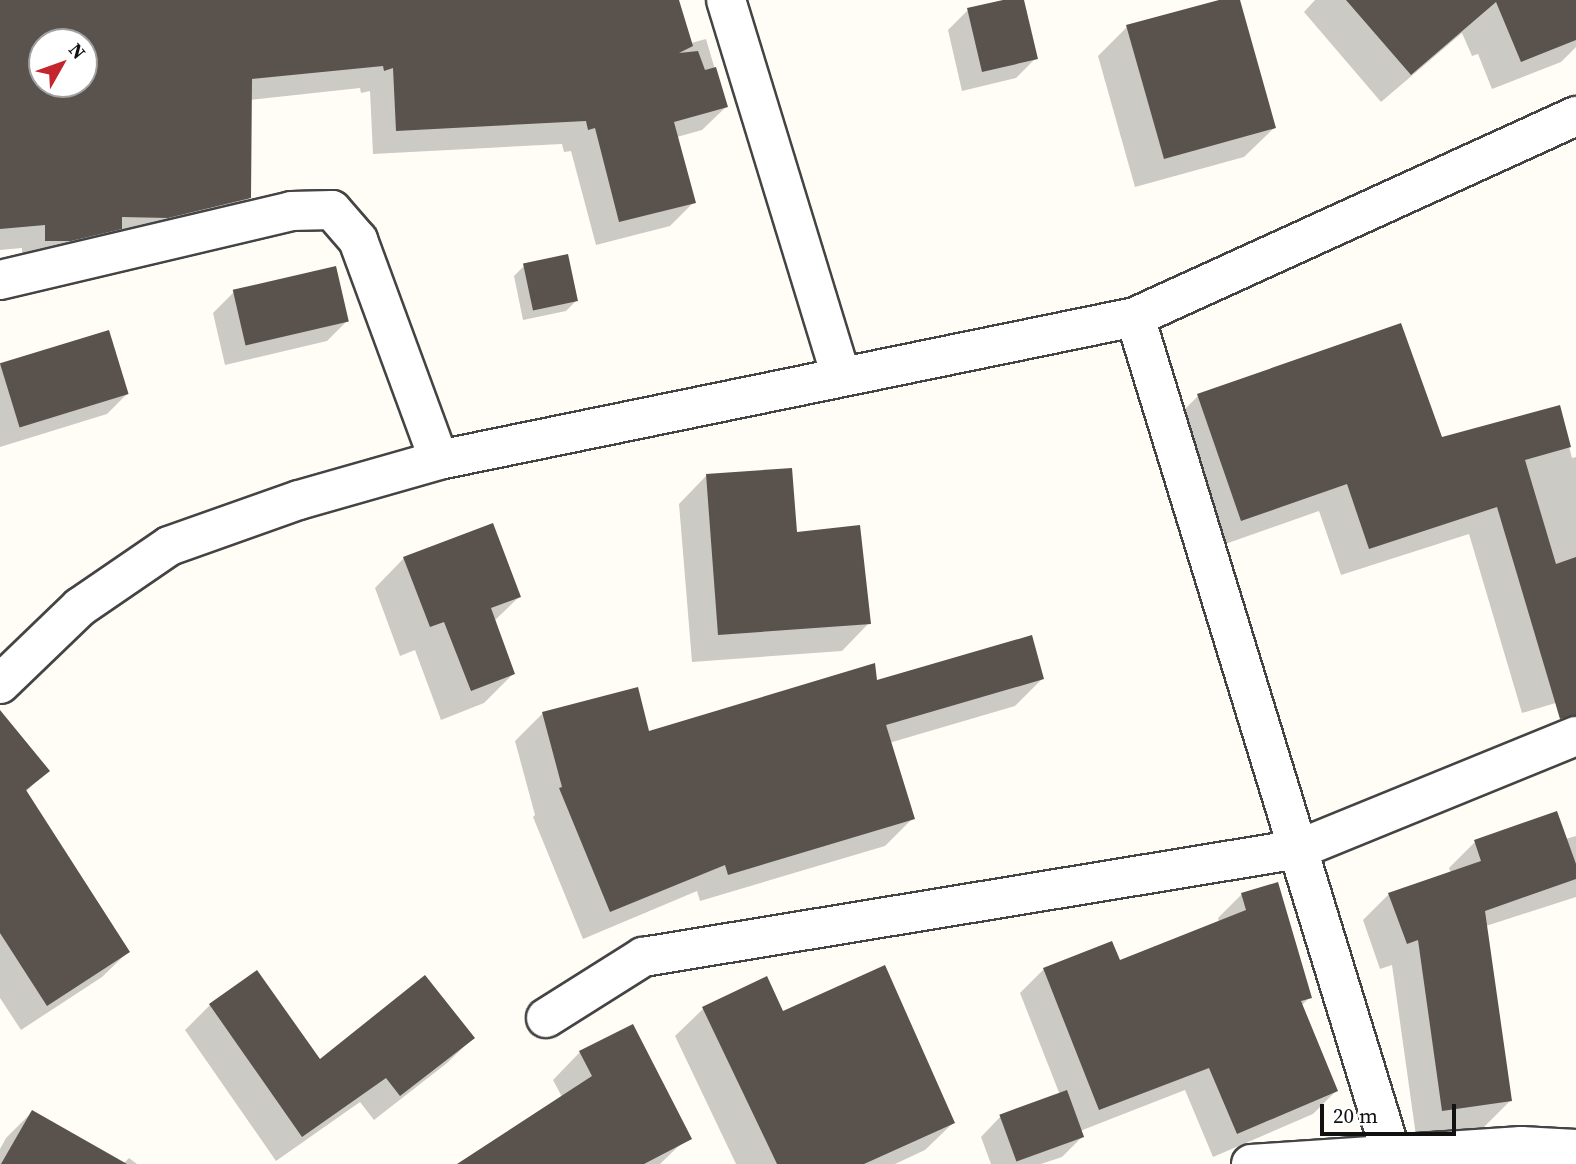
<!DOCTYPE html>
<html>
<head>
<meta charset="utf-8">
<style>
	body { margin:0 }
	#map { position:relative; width:1576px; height:1164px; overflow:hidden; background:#fffdf5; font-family:"Source Serif 4",serif }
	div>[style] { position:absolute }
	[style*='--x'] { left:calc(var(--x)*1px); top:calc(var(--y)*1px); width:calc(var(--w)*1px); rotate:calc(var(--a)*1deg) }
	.shadow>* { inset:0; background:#0003 }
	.building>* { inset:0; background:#5a524d; transform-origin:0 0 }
	.roads { filter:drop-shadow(2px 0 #444) drop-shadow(-2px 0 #444) drop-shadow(0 2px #444) drop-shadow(0 -2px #444) }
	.minor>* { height:38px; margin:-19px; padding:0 19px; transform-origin:19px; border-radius:19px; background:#fff }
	span { translate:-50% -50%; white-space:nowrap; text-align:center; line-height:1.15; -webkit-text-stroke:7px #fff; paint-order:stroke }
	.north { position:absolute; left:28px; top:28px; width:70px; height:70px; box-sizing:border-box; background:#fff; border:2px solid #a0a0a0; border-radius:50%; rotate:50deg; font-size:19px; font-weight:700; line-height:28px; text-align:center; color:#111 }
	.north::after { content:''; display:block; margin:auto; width:24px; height:32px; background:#c4262e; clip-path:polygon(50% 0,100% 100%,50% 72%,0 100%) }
	.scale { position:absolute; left:1320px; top:1104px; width:136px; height:32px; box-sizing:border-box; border:4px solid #111; border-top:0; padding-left:9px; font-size:21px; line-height:24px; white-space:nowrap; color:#111; -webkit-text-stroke:5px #fff; paint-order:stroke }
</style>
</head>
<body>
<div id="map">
	<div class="shadow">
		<i style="clip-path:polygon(evenodd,0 0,678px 0,691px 43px,706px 39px,726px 107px,702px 130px,677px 137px,694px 202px,670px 226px,596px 245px,571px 151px,564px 152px,562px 144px,373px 154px,370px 91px,361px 93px,360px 88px,250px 100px,250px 197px,226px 221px,22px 264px,22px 248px,0 250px,0 0,42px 42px,84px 42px,84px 84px,42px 84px,42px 42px)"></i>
		<i style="clip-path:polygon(1011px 0,1022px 0,1036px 58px,1016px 78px,962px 91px,948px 30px,968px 10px)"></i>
		<i style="clip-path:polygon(1225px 0,1238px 0,1274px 128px,1244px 157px,1135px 187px,1098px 56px,1127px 27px)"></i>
		<i style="clip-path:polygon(1576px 0,1576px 47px,1561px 62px,1492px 89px,1478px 54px,1472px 56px,1462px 33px,1381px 102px,1304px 12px,1315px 0)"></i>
		<i style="clip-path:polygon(524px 266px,576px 301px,566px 311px,523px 320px,514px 276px)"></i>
		<i style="clip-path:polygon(234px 292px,347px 321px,327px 341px,225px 365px,213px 313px)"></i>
		<i style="clip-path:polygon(108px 332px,127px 394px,107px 414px,0 447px,0 365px)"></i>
		<i style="clip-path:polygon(1198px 396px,1440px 439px,1559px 408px,1572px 458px,1576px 457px,1576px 685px,1559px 702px,1522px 713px,1469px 534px,1341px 575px,1319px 511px,1214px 548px,1170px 424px)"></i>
		<i style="clip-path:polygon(706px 476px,795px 534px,869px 623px,842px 651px,692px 662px,679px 504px)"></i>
		<i style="clip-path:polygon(404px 558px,519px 597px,494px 621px,513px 674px,484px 703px,441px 720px,415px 650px,400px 656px,375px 588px)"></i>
		<i style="clip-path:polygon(1042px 679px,1015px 706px,889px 743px,913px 818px,885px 846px,700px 901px,697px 891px,583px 939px,533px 817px,535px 815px,515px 741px,543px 713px,647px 733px,875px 682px)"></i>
		<i style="clip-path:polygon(0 732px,47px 770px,25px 793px,128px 952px,102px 977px,21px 1030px,0 998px)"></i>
		<i style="clip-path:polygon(1576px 836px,1576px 897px,1486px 926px,1510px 1101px,1484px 1127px,1416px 1136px,1392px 965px,1380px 969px,1363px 920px,1389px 894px,1451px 873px,1449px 868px,1475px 842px,1565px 839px)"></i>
		<i style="clip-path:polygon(1242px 894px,1310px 997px,1301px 1006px,1336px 1091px,1313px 1114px,1213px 1157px,1185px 1090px,1080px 1131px,1082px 1137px,1062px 1157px,1041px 1164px,991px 1164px,981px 1137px,1001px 1116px,1060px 1095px,1020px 993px,1044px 969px,1119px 962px,1219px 922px,1218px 918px)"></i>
		<i style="clip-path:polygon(210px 1005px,319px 1062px,473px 1038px,447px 1063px,374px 1120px,360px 1102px,276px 1161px,185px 1030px)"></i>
		<i style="clip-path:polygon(703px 1009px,782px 1013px,953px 1123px,925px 1150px,895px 1164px,736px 1164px,675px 1036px)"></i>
		<i style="clip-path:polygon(580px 1052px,689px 1136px,660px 1164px,460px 1164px,562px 1097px,553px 1080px)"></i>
		<i style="clip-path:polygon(32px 1112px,123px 1164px,129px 1158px,137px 1164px,0 1164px,0 1149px,6px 1138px)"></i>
	</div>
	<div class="building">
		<i style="clip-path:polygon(evenodd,0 0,679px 0,693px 46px,679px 53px,698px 51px,705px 70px,716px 67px,728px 107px,674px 122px,696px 203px,619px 222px,595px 128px,588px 130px,586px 121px,396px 131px,393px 68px,384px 71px,383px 66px,252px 79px,251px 198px,168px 218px,122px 217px,122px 229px,71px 241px,45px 241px,45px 225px,0 229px,0 0,42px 42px,84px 42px,84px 84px,42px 84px,42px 42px)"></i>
		<i style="clip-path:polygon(1003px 0,1024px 0,1038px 59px,982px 72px,967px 8px)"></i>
		<i style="clip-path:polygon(1219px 0,1240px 0,1276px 128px,1164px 159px,1126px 25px)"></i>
		<i style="clip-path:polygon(1346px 0,1576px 0,1576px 40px,1521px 62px,1496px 2px,1411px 75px)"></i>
		<i style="left:568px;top:254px;width:48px;height:46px;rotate:78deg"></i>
		<i style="left:336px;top:266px;width:57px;height:106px;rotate:77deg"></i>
		<i style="clip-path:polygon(1401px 323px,1442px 437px,1560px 405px,1571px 447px,1525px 460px,1556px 564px,1576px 557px,1576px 715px,1560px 719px,1497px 507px,1369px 549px,1347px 484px,1241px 521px,1197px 394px)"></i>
		<i style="left:109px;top:330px;width:67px;height:114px;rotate:73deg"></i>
		<i style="clip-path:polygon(792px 468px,797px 532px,860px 525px,871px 624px,718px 635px,706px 474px)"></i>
		<i style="clip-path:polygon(493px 523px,521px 597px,491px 608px,515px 674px,471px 691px,444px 622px,430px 627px,403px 557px)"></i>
		<i style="clip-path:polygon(1032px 635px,1044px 679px,886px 725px,915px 819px,728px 875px,725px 865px,610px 912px,559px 788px,562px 787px,542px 712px,638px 687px,649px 731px,875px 663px,877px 680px)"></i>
		<i style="clip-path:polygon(0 710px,50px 771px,26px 790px,130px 952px,47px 1006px,0 933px)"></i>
		<i style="clip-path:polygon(1557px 811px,1576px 864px,1576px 879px,1485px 911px,1512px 1101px,1442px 1111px,1418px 940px,1407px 944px,1388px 893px,1481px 861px,1474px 840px)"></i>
		<i style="clip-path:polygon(1278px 882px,1312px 998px,1301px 1001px,1338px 1091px,1237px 1134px,1209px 1068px,1099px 1110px,1043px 968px,1112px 941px,1120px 960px,1246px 910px,1241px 893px)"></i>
		<i style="clip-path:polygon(885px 965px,955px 1123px,864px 1164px,777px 1164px,702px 1007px,767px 976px,783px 1011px)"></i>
		<i style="clip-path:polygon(257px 970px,320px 1059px,425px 975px,475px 1038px,400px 1096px,386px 1078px,302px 1137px,209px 1004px)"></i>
		<i style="clip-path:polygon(633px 1024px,692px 1139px,644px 1164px,457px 1164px,592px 1076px,579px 1051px)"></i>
		<i style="left:1067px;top:1090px;width:50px;height:72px;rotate:70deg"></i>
		<i style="clip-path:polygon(32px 1110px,127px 1164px,1px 1164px)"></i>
	</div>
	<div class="roads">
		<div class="minor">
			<i style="--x:726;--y:0;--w:393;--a:73"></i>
			<i style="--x:0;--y:280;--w:299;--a:-13.3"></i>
			<i style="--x:291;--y:211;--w:41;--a:-1.4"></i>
			<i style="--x:332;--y:210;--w:40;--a:49"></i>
			<i style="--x:358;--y:240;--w:234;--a:69.8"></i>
			<i style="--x:1135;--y:317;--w:874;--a:72.97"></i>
			<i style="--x:0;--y:684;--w:111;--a:-43.9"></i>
			<i style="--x:80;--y:607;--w:108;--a:-34.4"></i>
			<i style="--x:169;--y:546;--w:138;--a:-19.5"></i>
			<i style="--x:299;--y:500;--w:146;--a:-15.9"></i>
			<i style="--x:439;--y:460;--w:711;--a:-11.61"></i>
			<i style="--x:1135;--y:317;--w:485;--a:-24.5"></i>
			<i style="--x:546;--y:1018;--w:115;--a:-32.2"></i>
			<i style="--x:643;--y:957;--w:665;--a:-9.35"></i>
			<i style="--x:1299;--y:849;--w:299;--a:-22.2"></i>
			<i style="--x:1251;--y:1164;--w:271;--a:-3.8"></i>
			<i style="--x:1521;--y:1146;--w:55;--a:3.1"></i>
		</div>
	</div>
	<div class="north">N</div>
	<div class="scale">20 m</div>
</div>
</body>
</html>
